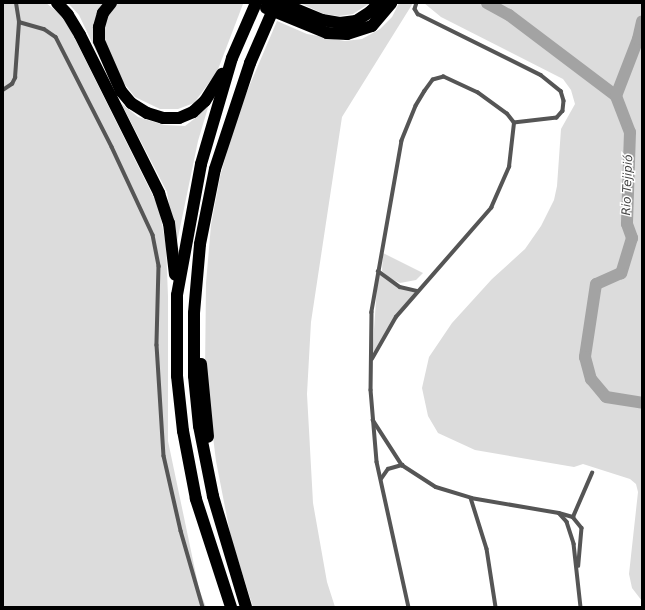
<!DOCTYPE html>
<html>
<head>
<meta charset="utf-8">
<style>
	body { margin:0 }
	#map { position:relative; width:645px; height:610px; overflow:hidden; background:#fff; font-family:"DejaVu Sans",sans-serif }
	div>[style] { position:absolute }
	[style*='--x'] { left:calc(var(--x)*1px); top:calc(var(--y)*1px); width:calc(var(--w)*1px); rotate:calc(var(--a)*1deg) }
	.green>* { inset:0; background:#dcdcdc }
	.river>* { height:12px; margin:-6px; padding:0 6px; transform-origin:6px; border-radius:6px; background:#a3a3a3 }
	.lane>* { height:3.5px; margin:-1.75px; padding:0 1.75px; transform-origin:1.75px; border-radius:1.75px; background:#555 }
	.highway>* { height:12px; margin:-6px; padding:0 6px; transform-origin:6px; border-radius:6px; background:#000 }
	span { translate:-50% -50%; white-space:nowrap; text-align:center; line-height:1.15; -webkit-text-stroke:3px #fff; paint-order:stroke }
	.water-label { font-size:12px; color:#444; font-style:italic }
	.frame { position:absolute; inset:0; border:4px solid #000; pointer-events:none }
</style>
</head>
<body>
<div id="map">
	<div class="green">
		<i style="clip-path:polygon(3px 3px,46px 3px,64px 17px,159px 208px,166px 246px,168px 296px,168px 441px,199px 589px,206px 607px,3px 607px)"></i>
		<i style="clip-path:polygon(68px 3px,103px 3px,97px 17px,94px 39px,98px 55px,79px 15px)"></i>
		<i style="clip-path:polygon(116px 3px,242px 3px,243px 4px,217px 72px,194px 103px,178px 109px,160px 109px,135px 97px,123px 82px,107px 46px,103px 32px,107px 11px)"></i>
		<i style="clip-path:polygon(300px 3px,370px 3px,353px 14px,339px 16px,324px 14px)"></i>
		<i style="clip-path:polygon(399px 3px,413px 3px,342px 117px,311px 322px,307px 394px,313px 503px,327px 582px,335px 607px,253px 607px,231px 538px,216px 461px,205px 372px,206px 283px,211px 225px,220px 177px,237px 115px,277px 21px,307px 34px,345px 41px,362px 39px,380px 29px,392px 17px)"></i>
		<i style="clip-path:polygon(424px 3px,642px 3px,642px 601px,632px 588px,629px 574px,638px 492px,636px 484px,630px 479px,583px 464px,574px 467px,475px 450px,438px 433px,428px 416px,422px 388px,429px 357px,452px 323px,492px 279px,525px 249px,541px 226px,554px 200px,557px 186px,561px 129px,575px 104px,571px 90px,563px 79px,441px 17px)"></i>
		<i style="clip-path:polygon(212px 94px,198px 141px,176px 247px,167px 192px,121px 103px,138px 117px,164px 125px,185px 126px,198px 116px)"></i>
		<i style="clip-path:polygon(383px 253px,423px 273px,416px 280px,400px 283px,389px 278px,382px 271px)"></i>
		<i style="clip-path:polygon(378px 271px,400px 287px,418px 291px,396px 317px,372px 359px)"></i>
	</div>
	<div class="river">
		<i style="--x:487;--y:3;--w:25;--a:29"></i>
		<i style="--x:509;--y:15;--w:134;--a:37.1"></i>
		<i style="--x:616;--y:96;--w:39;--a:69"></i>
		<i style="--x:630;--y:132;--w:92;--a:91.9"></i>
		<i style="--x:627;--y:224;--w:15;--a:70"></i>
		<i style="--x:632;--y:238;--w:37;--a:107"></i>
		<i style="--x:621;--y:273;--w:27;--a:156"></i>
		<i style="--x:596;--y:284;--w:74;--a:98.6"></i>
		<i style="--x:585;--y:357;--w:23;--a:75"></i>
		<i style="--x:591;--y:379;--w:23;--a:50"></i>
		<i style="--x:606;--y:397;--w:36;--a:9"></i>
		<i style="--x:616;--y:96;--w:61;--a:-68.9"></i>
		<i style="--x:638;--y:39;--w:18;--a:-77"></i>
	</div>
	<div class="lane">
		<i style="--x:417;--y:3;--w:6;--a:108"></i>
		<i style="--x:415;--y:9;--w:6;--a:59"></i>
		<i style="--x:418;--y:14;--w:137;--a:26.4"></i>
		<i style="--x:541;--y:75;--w:26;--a:39"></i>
		<i style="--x:561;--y:91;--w:10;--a:73"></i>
		<i style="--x:564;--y:101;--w:10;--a:96"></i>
		<i style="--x:563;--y:111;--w:9;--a:131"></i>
		<i style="--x:557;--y:118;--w:43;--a:173.4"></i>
		<i style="--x:19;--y:22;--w:26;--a:16"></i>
		<i style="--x:44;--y:29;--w:14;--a:34"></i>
		<i style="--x:56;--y:37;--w:123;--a:63"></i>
		<i style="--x:112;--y:147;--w:97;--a:65"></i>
		<i style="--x:153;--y:235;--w:32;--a:79"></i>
		<i style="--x:159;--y:266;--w:79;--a:91.5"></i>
		<i style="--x:157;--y:345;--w:111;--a:86.4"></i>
		<i style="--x:164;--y:456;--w:77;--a:77.2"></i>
		<i style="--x:181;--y:531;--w:79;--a:73.9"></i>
		<i style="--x:3;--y:90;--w:11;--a:-34"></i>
		<i style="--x:12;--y:84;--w:7;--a:-63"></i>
		<i style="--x:15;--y:78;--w:56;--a:-85.9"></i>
		<i style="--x:19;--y:22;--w:19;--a:-99"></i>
		<i style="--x:378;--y:271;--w:27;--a:36"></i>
		<i style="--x:400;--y:287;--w:18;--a:13"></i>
		<i style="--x:372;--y:359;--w:48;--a:-60.3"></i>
		<i style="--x:396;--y:317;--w:145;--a:-48.9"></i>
		<i style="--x:491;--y:208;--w:45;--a:-66.3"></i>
		<i style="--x:509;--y:167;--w:44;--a:-83.5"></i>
		<i style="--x:514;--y:123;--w:11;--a:-128"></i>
		<i style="--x:507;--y:114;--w:36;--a:-144"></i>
		<i style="--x:478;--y:93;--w:38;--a:-155"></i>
		<i style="--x:444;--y:77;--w:11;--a:165"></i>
		<i style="--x:433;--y:80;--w:14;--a:126"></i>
		<i style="--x:425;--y:91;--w:17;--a:121"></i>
		<i style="--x:416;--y:106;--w:38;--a:112"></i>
		<i style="--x:402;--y:141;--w:174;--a:100"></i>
		<i style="--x:372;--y:312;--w:78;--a:90.7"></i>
		<i style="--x:371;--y:390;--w:72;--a:85.2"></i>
		<i style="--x:377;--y:462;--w:148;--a:77.6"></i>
		<i style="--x:373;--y:420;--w:54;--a:57.2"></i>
		<i style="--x:402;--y:465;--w:40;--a:32.9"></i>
		<i style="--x:436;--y:487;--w:37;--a:17"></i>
		<i style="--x:471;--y:498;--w:89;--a:9.7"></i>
		<i style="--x:559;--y:513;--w:12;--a:48"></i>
		<i style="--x:567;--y:522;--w:23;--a:72"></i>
		<i style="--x:574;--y:544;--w:63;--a:83.7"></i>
		<i style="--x:381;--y:479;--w:12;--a:-55"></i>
		<i style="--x:388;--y:469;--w:15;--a:-16"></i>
		<i style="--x:471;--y:498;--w:53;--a:72.6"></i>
		<i style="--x:487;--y:549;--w:59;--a:81.2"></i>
		<i style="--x:559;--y:513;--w:15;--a:16"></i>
		<i style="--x:573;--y:517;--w:14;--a:51"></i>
		<i style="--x:582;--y:528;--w:38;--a:95"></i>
		<i style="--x:573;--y:517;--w:48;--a:-66.6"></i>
	</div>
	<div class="highway">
		<i style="--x:57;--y:3;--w:16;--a:47"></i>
		<i style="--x:68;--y:15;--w:23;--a:59"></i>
		<i style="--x:80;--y:35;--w:177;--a:63.4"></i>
		<i style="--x:159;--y:193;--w:32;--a:72"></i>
		<i style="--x:169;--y:223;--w:52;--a:83.4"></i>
		<i style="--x:111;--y:3;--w:13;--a:129"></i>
		<i style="--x:103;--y:13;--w:15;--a:106"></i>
		<i style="--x:99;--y:27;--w:14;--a:90"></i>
		<i style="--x:99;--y:41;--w:55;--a:66.3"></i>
		<i style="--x:121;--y:91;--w:16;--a:50"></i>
		<i style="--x:131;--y:103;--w:19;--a:32"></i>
		<i style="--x:147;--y:113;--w:17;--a:17"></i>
		<i style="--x:163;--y:118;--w:16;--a:0"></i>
		<i style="--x:179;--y:118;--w:15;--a:-23"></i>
		<i style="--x:193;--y:112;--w:16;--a:-43"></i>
		<i style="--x:205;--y:101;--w:32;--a:-58"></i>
		<i style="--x:281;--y:3;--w:44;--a:22.5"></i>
		<i style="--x:322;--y:20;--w:18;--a:9"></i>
		<i style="--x:340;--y:23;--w:16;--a:-7"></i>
		<i style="--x:356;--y:21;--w:17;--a:-33"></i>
		<i style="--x:370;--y:12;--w:13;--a:-45"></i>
		<i style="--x:266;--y:8;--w:66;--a:22.3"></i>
		<i style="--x:327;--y:33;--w:20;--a:3"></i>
		<i style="--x:347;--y:34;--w:26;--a:-18"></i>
		<i style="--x:372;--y:26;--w:30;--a:-50"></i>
		<i style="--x:201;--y:364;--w:73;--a:84.5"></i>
		<i style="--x:231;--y:607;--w:114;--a:-108"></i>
		<i style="--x:196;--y:499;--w:69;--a:-100.8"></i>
		<i style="--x:183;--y:431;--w:55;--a:-96.2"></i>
		<i style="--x:177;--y:376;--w:81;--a:-90"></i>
		<i style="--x:177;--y:295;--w:133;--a:-79.6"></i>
		<i style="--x:201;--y:164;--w:110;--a:-73.7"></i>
		<i style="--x:232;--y:58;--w:60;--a:-66.4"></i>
		<i style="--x:246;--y:607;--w:116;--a:-106.6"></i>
		<i style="--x:213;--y:496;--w:71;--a:-101.3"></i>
		<i style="--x:199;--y:426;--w:50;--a:-95.7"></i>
		<i style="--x:194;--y:376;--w:63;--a:-90"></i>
		<i style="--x:194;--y:313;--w:69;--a:-85"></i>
		<i style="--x:200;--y:244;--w:76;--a:-78.7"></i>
		<i style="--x:215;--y:169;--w:112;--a:-71.7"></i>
		<i style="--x:250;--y:63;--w:65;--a:-66.6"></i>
	</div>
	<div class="water-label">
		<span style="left:628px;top:185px;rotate:-88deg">Rio Tejipió</span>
	</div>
	<div class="frame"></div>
</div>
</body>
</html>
